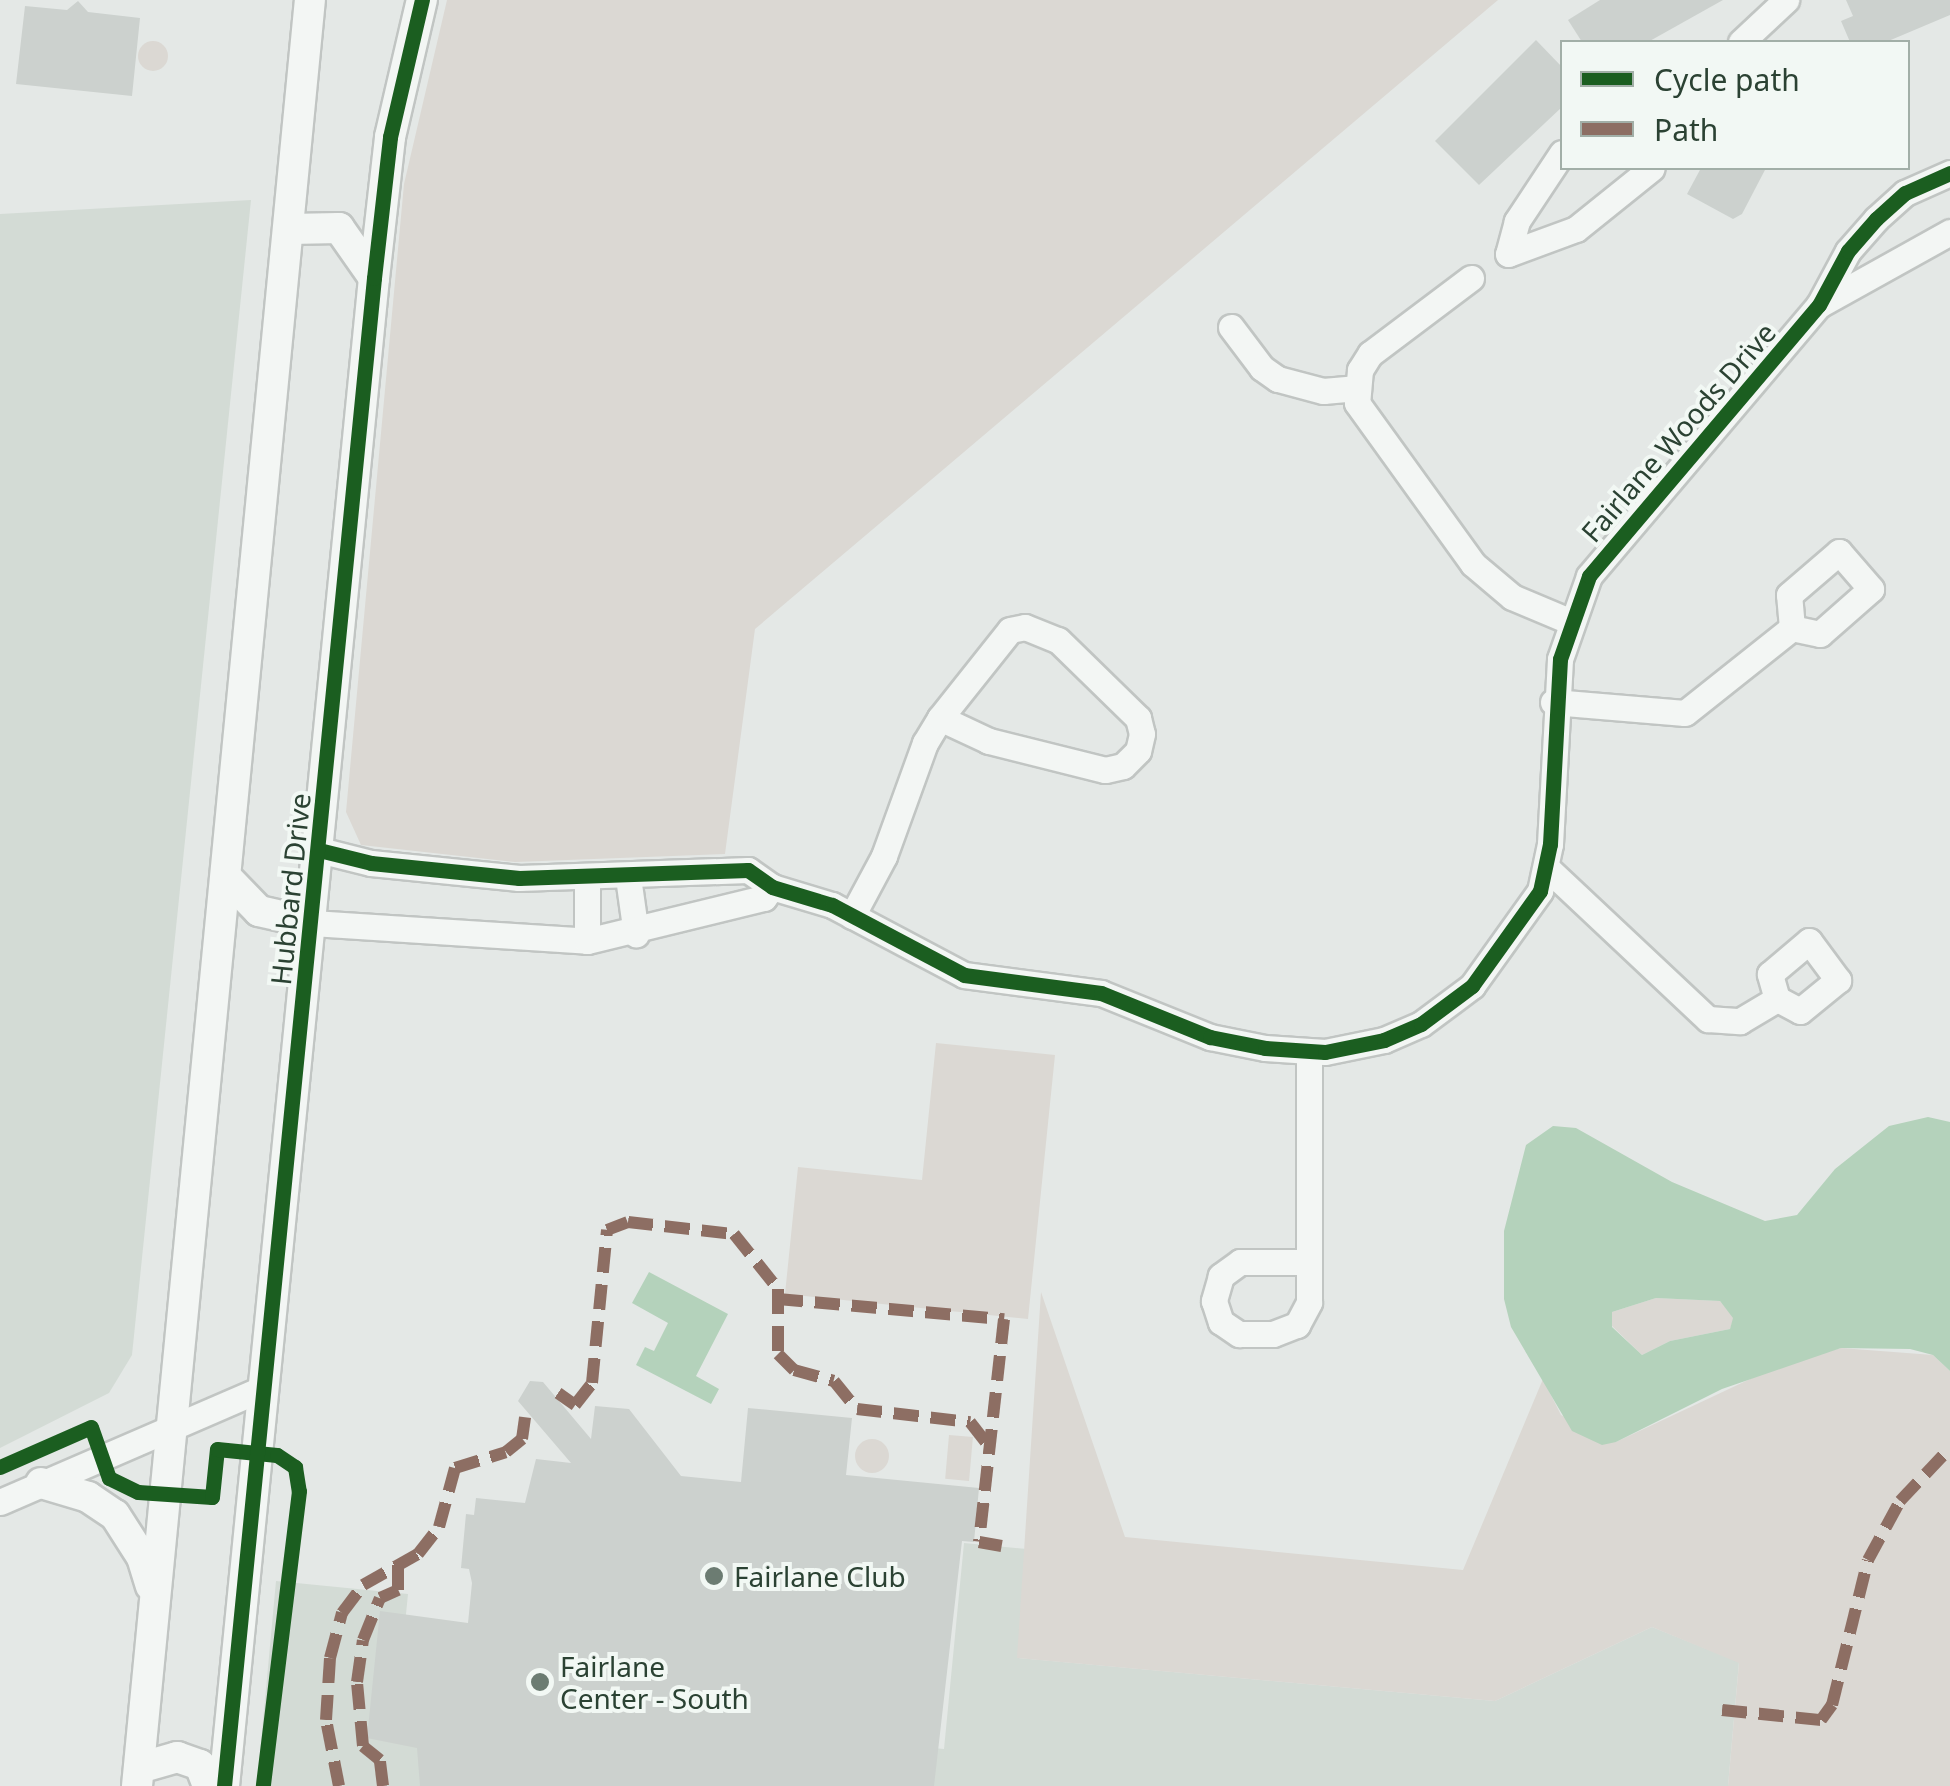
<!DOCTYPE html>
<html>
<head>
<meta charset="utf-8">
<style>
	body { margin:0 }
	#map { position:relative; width:1950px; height:1786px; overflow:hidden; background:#e4e8e6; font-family:"Noto Sans",sans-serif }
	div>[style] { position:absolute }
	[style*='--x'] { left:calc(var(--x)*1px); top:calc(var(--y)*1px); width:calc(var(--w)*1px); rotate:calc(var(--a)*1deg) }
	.built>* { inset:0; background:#d3dbd5 }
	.green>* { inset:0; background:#dbd8d3; transform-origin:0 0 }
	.round { border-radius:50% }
	.water>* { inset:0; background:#b4d2bb }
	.building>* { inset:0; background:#ccd1ce }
	.roads { filter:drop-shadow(2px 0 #c1c5c3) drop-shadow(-2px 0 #c1c5c3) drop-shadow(0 2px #c1c5c3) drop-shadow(0 -2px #c1c5c3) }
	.minor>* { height:25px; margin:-12.5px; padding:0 12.5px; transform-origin:12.5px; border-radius:12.5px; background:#f3f6f4 }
	.tertiary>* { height:30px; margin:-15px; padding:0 15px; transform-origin:15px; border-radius:15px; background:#f3f6f4 }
	.quiet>* { height:12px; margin-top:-6px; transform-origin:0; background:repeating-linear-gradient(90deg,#8d6e63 0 25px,transparent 0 37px) }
	.cycleway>* { height:15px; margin:-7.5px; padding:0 7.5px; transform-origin:7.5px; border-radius:7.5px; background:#1b5e20 }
	.dots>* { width:28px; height:28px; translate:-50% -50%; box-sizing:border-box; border:5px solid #f2f8f4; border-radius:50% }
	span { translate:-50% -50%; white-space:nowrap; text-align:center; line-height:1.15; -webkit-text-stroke:8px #f2f8f4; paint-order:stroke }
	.street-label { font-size:28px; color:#2b4233 }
	.poi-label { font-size:28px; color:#2b4233 }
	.left { translate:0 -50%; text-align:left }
	.legend { position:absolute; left:1560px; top:40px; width:350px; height:130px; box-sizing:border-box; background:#f2f8f4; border:2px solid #a2afa7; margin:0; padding:12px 18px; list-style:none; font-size:30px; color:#2b4233 }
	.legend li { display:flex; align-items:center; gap:20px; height:50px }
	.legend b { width:50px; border:2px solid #a2afa7 }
</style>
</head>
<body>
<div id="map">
	<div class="built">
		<i style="clip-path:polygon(251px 200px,132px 1355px,109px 1393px,0 1448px,0 214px)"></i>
		<i style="clip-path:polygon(964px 1543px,1027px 1549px,1018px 1658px,1495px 1701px,1652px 1627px,1739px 1662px,1728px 1786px,257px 1786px,276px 1581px,408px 1594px,405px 1624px,648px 1721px,944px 1749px)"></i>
	</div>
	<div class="green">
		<i style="clip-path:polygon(447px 0,1498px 0,755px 629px,725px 854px,515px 862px,361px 845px,346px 812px,404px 184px)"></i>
		<i class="round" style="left:138px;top:41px;width:30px;height:30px"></i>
		<i style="clip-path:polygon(936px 1043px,1055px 1055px,1028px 1319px,785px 1294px,798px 1167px,922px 1180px)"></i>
		<i style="clip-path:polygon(1041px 1292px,1125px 1537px,1463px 1570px,1543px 1379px,1561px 1415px,1616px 1442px,1782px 1364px,1841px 1348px,1933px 1355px,1950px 1371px,1950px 1786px,1728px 1786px,1739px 1663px,1652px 1627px,1495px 1701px,1017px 1658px)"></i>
		<i style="clip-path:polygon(1656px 1298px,1720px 1301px,1734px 1318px,1730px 1329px,1670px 1341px,1642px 1355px,1612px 1326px,1612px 1312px)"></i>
		<i style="left:949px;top:1435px;width:24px;height:44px;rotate:5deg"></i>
		<i class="round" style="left:855px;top:1439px;width:34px;height:34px"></i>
	</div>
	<div class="water">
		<i style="clip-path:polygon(evenodd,1928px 1117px,1950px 1122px,1950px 1371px,1933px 1355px,1910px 1349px,1841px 1348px,1722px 1389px,1616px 1442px,1602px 1445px,1572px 1431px,1511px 1327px,1504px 1299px,1504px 1231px,1526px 1145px,1553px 1126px,1576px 1128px,1672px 1182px,1765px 1221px,1797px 1215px,1835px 1169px,1889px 1126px,1928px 1117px,1656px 1298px,1720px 1301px,1733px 1318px,1730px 1329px,1670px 1341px,1642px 1355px,1612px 1327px,1612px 1312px,1656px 1298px)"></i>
		<i style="clip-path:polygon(649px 1272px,728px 1314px,696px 1376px,719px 1389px,711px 1404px,636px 1365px,645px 1347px,654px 1351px,668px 1323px,632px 1303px)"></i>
	</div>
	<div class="building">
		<i style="clip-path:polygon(1600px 0,1723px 0,1648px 42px,1582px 42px,1568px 20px)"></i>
		<i style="clip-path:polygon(1846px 0,1950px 0,1950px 15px,1886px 42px,1850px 42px,1841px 21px,1853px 16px)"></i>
		<i style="clip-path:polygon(78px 1px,88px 12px,140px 18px,132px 96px,16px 84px,25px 6px,67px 10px)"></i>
		<i style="clip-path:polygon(1536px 40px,1562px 67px,1562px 107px,1479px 185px,1435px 141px)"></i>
		<i style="clip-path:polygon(1701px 168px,1766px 168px,1742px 214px,1733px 219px,1687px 194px)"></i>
		<i style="clip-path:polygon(530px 1381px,543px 1382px,591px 1439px,595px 1406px,629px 1409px,681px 1476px,741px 1482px,748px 1408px,852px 1418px,846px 1475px,979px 1488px,974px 1542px,962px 1541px,934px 1786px,420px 1786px,417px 1748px,367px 1738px,380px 1611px,468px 1623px,472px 1583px,469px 1569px,461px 1568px,466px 1514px,474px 1515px,476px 1498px,525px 1503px,536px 1459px,571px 1463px,518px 1401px)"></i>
	</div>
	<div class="roads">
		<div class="minor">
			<i style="--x:1741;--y:42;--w:62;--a:-43"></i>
			<i style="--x:1562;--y:153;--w:82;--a:123.5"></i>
			<i style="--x:1517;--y:221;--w:34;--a:105"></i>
			<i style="--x:1508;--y:254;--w:72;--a:-20.2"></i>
			<i style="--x:1576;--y:229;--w:97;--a:-38.8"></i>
			<i style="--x:1471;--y:278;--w:126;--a:143"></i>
			<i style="--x:1370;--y:354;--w:19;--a:122"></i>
			<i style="--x:1360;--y:370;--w:33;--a:95"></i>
			<i style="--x:1357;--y:403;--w:198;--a:54.2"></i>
			<i style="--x:1473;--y:564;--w:51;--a:40.2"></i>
			<i style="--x:1512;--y:597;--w:62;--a:22.8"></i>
			<i style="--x:1819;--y:305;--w:150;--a:-29.1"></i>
			<i style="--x:1231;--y:327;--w:51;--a:52.9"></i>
			<i style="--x:1262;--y:368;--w:19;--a:35"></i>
			<i style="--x:1278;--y:379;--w:47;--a:14.9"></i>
			<i style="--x:1323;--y:391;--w:32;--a:-5"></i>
			<i style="--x:1839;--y:552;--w:49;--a:49.1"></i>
			<i style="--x:1871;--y:589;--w:68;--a:138.6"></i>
			<i style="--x:1820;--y:634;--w:29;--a:-168"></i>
			<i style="--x:1792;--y:628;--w:33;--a:-95"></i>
			<i style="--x:1789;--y:595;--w:66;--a:-40.7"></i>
			<i style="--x:1553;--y:702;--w:132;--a:4.8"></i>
			<i style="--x:1685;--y:713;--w:137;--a:-38.5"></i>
			<i style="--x:319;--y:850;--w:54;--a:14"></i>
			<i style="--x:371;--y:863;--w:149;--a:5.8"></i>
			<i style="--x:519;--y:878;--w:229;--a:-2"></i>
			<i style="--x:748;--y:870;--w:29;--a:35"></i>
			<i style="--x:772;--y:887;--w:63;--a:16.7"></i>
			<i style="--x:832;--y:905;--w:149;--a:27.9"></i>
			<i style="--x:964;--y:975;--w:138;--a:7.5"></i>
			<i style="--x:1101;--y:993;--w:118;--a:22"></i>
			<i style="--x:1210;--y:1037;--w:56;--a:11.3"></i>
			<i style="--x:1265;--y:1048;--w:60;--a:3.8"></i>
			<i style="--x:1325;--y:1052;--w:60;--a:-11.5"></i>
			<i style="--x:1384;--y:1040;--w:40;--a:-23.4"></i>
			<i style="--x:1421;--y:1024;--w:64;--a:-36.7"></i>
			<i style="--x:1472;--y:986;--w:117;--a:-54.4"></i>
			<i style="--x:1540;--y:891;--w:48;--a:-78"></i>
			<i style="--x:1550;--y:844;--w:185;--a:-86.9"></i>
			<i style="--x:1560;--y:659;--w:88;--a:-70.7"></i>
			<i style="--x:1589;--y:576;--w:355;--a:-49.7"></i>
			<i style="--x:1819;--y:305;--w:61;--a:-61.8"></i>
			<i style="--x:1848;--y:251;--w:43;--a:-48.8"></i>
			<i style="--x:1876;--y:219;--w:39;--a:-42"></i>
			<i style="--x:1905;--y:193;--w:49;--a:-24"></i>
			<i style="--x:1547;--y:868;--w:221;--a:43.2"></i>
			<i style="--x:1708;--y:1019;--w:32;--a:4"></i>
			<i style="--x:1740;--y:1021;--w:43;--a:-30.7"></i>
			<i style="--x:1777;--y:999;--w:26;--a:-106"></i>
			<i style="--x:1770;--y:974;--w:51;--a:-40.2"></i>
			<i style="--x:1809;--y:941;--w:49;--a:53.4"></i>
			<i style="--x:1838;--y:980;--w:49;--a:140.8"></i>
			<i style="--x:1800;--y:1011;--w:26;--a:-152"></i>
			<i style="--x:628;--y:877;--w:58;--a:82"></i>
			<i style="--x:852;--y:916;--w:68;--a:-61.9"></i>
			<i style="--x:884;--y:856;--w:120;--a:-70.1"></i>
			<i style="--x:925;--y:743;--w:29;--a:-59"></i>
			<i style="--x:940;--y:718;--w:112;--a:-51.5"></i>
			<i style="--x:1010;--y:630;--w:15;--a:-11"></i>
			<i style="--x:1025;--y:627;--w:35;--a:22"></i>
			<i style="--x:1058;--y:640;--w:112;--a:44.3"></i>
			<i style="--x:1138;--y:718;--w:16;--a:76"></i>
			<i style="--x:1142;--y:734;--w:17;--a:103"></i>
			<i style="--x:1138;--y:751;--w:21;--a:135"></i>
			<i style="--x:1123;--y:766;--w:18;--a:167"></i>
			<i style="--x:1105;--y:770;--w:120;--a:-166"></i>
			<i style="--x:989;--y:741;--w:54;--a:-154.9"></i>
			<i style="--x:312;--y:923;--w:276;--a:3.7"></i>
			<i style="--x:587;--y:941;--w:182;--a:-13.7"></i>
			<i style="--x:764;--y:898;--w:14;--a:-54"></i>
			<i style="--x:587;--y:941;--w:61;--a:-90"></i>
			<i style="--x:1305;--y:1262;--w:65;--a:180"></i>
			<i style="--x:1240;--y:1262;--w:24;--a:144"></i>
			<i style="--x:1221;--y:1276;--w:26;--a:106"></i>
			<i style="--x:1214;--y:1301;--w:22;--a:72"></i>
			<i style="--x:1221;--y:1322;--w:22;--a:34"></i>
			<i style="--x:1239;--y:1334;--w:34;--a:0"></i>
			<i style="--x:1273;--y:1334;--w:26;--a:-21"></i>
			<i style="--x:1297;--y:1325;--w:26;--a:-62"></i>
			<i style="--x:1309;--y:1302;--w:250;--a:-90"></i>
			<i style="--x:0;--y:1502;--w:288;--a:-23.4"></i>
		</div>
		<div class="tertiary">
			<i style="--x:290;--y:229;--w:49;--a:-1.2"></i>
			<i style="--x:339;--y:228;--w:61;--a:55"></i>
			<i style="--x:227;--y:878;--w:46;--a:45.9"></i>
			<i style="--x:259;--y:911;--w:54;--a:12.8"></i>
			<i style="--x:41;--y:1483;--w:49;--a:16.6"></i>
			<i style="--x:88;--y:1497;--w:32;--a:34"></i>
			<i style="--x:115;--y:1515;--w:50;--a:57.3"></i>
			<i style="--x:142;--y:1557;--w:30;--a:73"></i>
			<i style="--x:139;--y:1768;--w:40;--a:-16"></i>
			<i style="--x:177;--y:1757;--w:24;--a:19"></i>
			<i style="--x:200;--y:1765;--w:22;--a:69"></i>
			<i style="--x:137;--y:1786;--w:1794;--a:-84.47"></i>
			<i style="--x:224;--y:1786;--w:1515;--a:-84.32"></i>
			<i style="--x:374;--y:278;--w:142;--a:-83.5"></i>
			<i style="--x:390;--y:137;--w:141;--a:-76.9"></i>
		</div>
	</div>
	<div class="quiet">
		<i style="--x:778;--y:1299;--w:227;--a:5.1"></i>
		<i style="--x:1004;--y:1319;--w:224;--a:96.4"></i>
		<i style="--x:979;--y:1542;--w:23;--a:10"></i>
		<i style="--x:558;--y:1393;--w:21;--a:35"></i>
		<i style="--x:575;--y:1405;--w:28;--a:-52"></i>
		<i style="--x:592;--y:1383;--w:154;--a:-84.4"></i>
		<i style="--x:607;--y:1230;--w:22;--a:-21"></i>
		<i style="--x:628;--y:1222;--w:107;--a:6.5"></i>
		<i style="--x:734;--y:1234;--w:70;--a:51.3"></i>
		<i style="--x:778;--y:1289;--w:65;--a:90"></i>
		<i style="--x:778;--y:1354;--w:23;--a:45"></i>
		<i style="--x:794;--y:1370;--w:41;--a:15.4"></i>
		<i style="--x:834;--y:1381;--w:36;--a:51"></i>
		<i style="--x:857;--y:1409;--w:114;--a:6.6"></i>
		<i style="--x:970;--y:1422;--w:36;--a:52"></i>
		<i style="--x:1722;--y:1710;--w:100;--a:5.8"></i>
		<i style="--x:1821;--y:1720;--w:19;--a:-54"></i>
		<i style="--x:1832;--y:1705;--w:149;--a:-76.1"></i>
		<i style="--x:1868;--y:1560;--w:67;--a:-61.5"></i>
		<i style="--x:1900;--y:1501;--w:73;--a:-46.7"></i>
		<i style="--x:339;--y:1786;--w:67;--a:-101.1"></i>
		<i style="--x:326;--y:1720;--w:62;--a:-86.3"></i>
		<i style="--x:330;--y:1658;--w:47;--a:-75.1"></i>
		<i style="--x:342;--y:1613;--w:35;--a:-53"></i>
		<i style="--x:363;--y:1585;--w:63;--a:-29.4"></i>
		<i style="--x:418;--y:1554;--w:34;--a:-52"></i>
		<i style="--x:439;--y:1527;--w:61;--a:-74.8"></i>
		<i style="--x:455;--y:1468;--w:53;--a:-17.4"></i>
		<i style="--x:506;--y:1452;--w:21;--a:-39"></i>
		<i style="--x:522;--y:1439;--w:22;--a:-82"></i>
		<i style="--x:383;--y:1786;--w:26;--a:-97"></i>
		<i style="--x:380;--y:1760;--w:22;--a:-141"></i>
		<i style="--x:363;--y:1746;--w:64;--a:-95.4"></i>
		<i style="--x:357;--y:1682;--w:42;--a:-81.9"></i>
		<i style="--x:363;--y:1640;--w:45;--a:-68"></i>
		<i style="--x:380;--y:1598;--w:20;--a:-24"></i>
		<i style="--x:398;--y:1590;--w:26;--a:-90"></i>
	</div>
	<div class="cycleway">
		<i style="--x:319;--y:850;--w:54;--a:14"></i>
		<i style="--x:371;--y:863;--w:149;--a:5.8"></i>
		<i style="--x:519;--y:878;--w:229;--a:-2"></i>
		<i style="--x:748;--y:870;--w:29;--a:35"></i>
		<i style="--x:772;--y:887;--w:63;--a:16.7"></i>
		<i style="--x:832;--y:905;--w:149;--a:27.9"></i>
		<i style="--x:964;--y:975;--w:138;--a:7.5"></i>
		<i style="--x:1101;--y:993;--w:118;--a:22"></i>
		<i style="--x:1210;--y:1037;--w:56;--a:11.3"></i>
		<i style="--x:1265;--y:1048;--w:60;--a:3.8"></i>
		<i style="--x:1325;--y:1052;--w:60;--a:-11.5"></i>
		<i style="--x:1384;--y:1040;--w:40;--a:-23.4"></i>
		<i style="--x:1421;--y:1024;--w:64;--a:-36.7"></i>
		<i style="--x:1472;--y:986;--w:117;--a:-54.4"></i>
		<i style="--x:1540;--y:891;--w:48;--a:-78"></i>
		<i style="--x:1550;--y:844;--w:185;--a:-86.9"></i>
		<i style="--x:1560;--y:659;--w:88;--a:-70.7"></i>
		<i style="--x:1589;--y:576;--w:355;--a:-49.7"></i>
		<i style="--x:1819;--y:305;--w:61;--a:-61.8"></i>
		<i style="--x:1848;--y:251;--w:43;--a:-48.8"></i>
		<i style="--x:1876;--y:219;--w:39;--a:-42"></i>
		<i style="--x:1905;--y:193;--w:49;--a:-24"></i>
		<i style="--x:0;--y:1467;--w:99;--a:-23.7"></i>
		<i style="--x:91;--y:1427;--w:54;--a:70.6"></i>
		<i style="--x:109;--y:1478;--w:32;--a:26"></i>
		<i style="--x:138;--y:1492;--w:74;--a:3.9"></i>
		<i style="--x:212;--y:1497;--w:48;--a:-84.1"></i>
		<i style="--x:217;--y:1449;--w:60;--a:5.7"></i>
		<i style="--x:277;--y:1455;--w:22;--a:34"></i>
		<i style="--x:295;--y:1467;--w:24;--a:81"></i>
		<i style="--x:299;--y:1491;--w:297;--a:97"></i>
		<i style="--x:224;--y:1786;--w:1515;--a:-84.32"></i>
		<i style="--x:374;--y:278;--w:142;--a:-83.5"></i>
		<i style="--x:390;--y:137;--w:141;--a:-76.9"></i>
	</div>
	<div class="dots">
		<i style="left:714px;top:1576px;background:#6c7c72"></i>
		<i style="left:540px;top:1682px;background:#6c7c72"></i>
	</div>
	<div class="street-label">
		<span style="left:1678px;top:432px;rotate:-49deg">Fairlane Woods Drive</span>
		<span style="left:290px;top:889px;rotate:-84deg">Hubbard Drive</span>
	</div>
	<div class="poi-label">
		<span class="left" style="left:734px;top:1576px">Fairlane Club</span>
		<span class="left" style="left:560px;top:1682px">Fairlane<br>Center - South</span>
	</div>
	<ul class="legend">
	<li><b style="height:12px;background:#1b5e20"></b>Cycle path</li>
	<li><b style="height:12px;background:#8d6e63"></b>Path</li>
	</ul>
</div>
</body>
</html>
